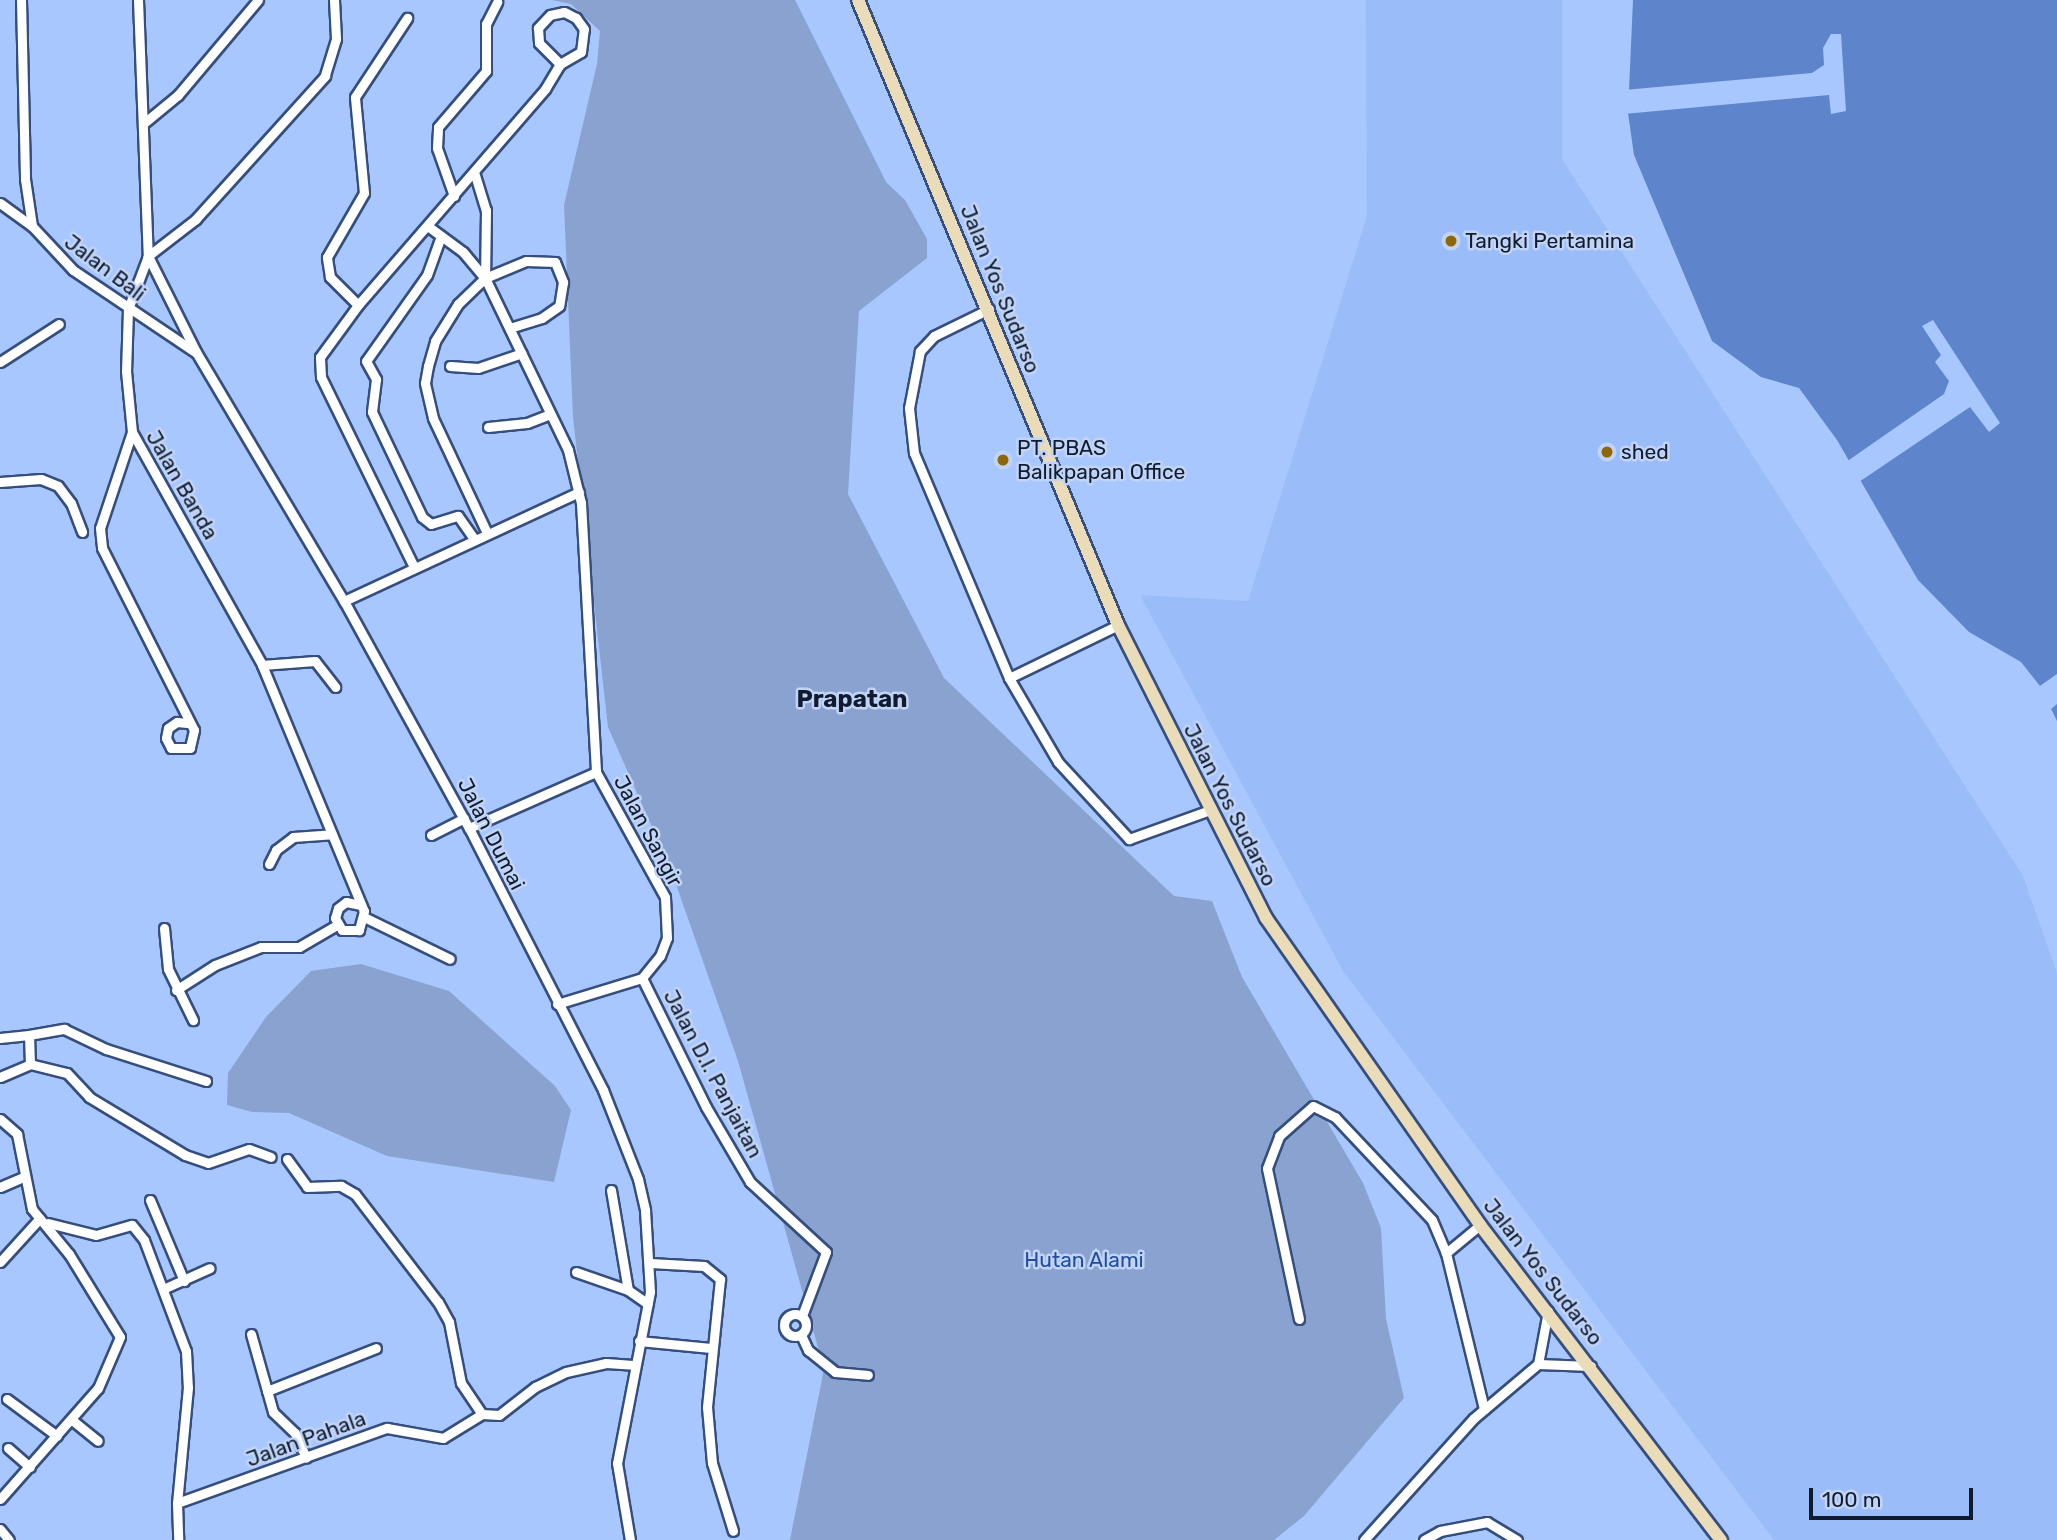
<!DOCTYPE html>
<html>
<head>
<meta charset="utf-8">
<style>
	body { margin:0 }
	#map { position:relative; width:2057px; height:1540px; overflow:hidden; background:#a8c7ff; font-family:Rubik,sans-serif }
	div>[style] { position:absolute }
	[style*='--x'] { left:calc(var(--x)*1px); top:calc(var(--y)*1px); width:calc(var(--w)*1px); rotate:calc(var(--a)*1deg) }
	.built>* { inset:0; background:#9abcf9 }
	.green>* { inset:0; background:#89a2cf }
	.water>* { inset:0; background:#5e84cb }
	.pier>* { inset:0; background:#a8c7ff }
	.roads { filter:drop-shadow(2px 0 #354e7e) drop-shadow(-2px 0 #354e7e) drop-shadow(0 2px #354e7e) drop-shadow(0 -2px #354e7e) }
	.minor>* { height:9px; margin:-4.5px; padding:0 4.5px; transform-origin:4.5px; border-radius:4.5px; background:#fff }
	.minor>.ring { margin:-4.5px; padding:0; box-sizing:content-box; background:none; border:9px solid #fff; border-radius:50% }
	.secondary>* { height:12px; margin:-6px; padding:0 6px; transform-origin:6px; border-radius:6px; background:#eadcb8 }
	.dots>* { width:19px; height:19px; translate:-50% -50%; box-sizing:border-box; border:4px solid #c1d4f6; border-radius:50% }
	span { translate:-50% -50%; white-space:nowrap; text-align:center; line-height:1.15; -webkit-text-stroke:5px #c1d4f6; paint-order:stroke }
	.poi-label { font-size:21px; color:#101b2f }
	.left { translate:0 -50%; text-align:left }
	.street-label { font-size:21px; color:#101b2f }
	.park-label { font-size:21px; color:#214ca1 }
	.quarter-label { font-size:24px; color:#101b2f; font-weight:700 }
	.scale { position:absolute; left:1809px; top:1488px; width:164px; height:32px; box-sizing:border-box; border:4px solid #101b2f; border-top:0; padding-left:9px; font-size:21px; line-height:24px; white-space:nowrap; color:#101b2f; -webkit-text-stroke:5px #c1d4f6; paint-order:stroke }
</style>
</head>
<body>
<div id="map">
	<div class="built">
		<i style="clip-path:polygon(1366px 0,1562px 0,1562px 159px,2023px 876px,2057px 973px,2057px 1540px,1774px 1540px,1343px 971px,1140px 595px,1248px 601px,1367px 216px)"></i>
	</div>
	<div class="green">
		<i style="clip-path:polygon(552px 0,795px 0,886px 182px,905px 200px,927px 239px,927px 258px,859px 311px,848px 494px,944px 678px,1174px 896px,1212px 901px,1242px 977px,1363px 1183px,1381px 1228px,1386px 1319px,1404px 1398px,1304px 1516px,1274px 1540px,790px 1540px,824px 1369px,738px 1061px,671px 870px,608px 727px,573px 417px,564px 205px,597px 64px,600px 31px,571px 4px)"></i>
		<i style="clip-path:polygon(361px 964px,449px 991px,555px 1086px,571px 1110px,554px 1182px,387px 1156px,289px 1113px,252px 1112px,227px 1105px,228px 1073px,266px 1017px,311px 971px)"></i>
	</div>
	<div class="water">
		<i style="clip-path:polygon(1633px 0,2057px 0,2057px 721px,2040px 686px,2021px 662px,1969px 632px,1918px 580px,1837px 440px,1799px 388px,1761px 377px,1712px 341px,1634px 155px,1628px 113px)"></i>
	</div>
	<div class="pier">
		<i style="clip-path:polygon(1831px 34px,1841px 34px,1846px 111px,1831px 114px,1829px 95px,1624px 114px,1624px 90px,1812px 73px,1824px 65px,1823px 48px)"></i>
		<i style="clip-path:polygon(1933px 320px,2000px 423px,1989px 432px,1970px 407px,1856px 484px,1846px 462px,1944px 394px,1949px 381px,1935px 362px,1941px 355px,1922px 326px)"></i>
		<i style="clip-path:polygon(2057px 674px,2057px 704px,2050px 710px,2037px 688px)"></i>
	</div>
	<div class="roads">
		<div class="minor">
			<i style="--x:21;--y:0;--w:179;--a:88.7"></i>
			<i style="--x:25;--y:179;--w:48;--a:81.5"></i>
			<i style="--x:138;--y:0;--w:256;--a:87.8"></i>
			<i style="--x:148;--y:256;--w:107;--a:63.4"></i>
			<i style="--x:196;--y:352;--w:290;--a:59.3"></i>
			<i style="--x:344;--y:601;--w:259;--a:61.2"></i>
			<i style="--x:469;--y:828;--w:294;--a:62.9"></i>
			<i style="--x:603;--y:1090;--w:96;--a:68.5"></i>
			<i style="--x:638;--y:1179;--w:32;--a:77"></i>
			<i style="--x:645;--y:1210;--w:82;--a:86.5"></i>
			<i style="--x:650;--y:1292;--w:174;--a:100.9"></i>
			<i style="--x:617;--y:1463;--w:78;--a:80.4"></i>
			<i style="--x:334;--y:0;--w:39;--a:87"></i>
			<i style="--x:336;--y:39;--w:39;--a:107"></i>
			<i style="--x:325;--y:76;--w:193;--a:132.1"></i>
			<i style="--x:196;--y:219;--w:61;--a:142.4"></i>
			<i style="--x:148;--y:256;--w:57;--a:110.7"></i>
			<i style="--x:128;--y:309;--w:62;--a:91.8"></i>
			<i style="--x:126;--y:371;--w:61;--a:84.4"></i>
			<i style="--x:132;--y:432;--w:267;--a:60.8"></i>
			<i style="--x:262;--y:665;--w:266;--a:67.5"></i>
			<i style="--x:364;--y:911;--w:20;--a:105"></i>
			<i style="--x:359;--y:930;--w:17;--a:180"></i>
			<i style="--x:342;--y:930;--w:14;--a:-120"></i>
			<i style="--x:335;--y:918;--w:10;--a:-73"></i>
			<i style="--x:338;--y:908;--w:10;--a:-37"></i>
			<i style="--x:346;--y:902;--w:14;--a:12"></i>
			<i style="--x:144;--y:123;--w:44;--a:-39.5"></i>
			<i style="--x:178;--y:95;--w:124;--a:-49.9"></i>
			<i style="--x:475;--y:175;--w:37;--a:73"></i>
			<i style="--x:486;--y:210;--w:68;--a:90.8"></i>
			<i style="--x:454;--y:196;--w:51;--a:-109.5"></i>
			<i style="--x:437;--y:148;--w:21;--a:-87"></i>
			<i style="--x:438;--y:127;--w:74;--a:-49.4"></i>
			<i style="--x:486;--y:71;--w:47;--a:-90"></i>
			<i style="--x:486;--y:24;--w:25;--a:-63"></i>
			<i style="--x:0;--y:203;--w:39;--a:36"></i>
			<i style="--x:32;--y:226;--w:60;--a:47"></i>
			<i style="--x:73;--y:270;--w:147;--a:33.9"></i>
			<i style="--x:429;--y:227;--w:42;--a:36.3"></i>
			<i style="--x:463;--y:252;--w:34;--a:50"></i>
			<i style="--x:485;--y:278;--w:191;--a:64.2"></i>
			<i style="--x:568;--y:450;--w:55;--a:76.2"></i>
			<i style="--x:581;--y:503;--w:269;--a:86.8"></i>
			<i style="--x:596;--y:772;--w:139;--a:156.2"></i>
			<i style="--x:441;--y:236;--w:41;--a:109.7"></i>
			<i style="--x:427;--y:275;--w:105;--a:125.3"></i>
			<i style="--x:366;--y:361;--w:21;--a:61"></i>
			<i style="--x:376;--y:379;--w:33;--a:97"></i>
			<i style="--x:372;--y:412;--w:116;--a:64.5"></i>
			<i style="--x:422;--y:517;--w:11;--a:38"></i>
			<i style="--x:431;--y:524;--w:28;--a:-17"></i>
			<i style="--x:458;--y:516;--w:28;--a:55"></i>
			<i style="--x:358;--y:305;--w:40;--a:-135"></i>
			<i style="--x:330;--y:277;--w:20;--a:-99"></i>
			<i style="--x:327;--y:257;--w:74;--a:-60"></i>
			<i style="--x:364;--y:193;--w:96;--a:-95.4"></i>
			<i style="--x:355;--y:97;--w:95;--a:-56.6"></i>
			<i style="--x:989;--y:309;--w:61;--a:153.9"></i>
			<i style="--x:934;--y:336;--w:21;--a:133"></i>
			<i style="--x:920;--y:351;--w:58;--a:100.9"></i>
			<i style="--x:909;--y:408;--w:45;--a:83.7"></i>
			<i style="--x:914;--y:453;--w:244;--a:67.1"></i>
			<i style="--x:1009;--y:678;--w:121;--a:-25.9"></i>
			<i style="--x:0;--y:362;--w:70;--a:-32.8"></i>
			<i style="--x:450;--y:366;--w:28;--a:4"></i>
			<i style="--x:478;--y:368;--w:46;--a:-18.8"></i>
			<i style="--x:488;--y:427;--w:39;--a:-6"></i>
			<i style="--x:527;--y:423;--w:25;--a:-21"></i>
			<i style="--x:132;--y:432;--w:101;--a:108.4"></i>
			<i style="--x:100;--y:528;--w:20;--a:84"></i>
			<i style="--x:102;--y:548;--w:204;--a:63.2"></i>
			<i style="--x:194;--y:730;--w:18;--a:103"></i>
			<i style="--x:190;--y:748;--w:19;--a:180"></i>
			<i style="--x:171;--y:748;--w:11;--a:-117"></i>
			<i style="--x:166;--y:738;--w:10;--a:-79"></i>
			<i style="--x:168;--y:728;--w:11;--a:-34"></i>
			<i style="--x:177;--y:722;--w:10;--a:6"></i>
			<i style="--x:0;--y:482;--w:41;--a:-4.2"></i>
			<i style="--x:41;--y:479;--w:18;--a:22"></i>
			<i style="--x:58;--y:486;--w:21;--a:53"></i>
			<i style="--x:71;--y:503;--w:31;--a:69"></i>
			<i style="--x:487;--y:533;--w:127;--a:-115.2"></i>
			<i style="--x:433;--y:418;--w:36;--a:-103"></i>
			<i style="--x:425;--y:383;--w:17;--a:-80"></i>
			<i style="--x:428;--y:366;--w:26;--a:-74"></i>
			<i style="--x:435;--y:341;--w:44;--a:-58.1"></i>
			<i style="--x:458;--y:304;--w:37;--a:-44"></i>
			<i style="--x:485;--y:278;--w:44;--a:-22.5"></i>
			<i style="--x:526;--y:261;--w:29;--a:2"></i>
			<i style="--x:555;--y:262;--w:22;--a:68"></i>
			<i style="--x:563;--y:282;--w:24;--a:99"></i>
			<i style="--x:559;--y:306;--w:21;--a:145"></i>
			<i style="--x:542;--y:318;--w:34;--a:163"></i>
			<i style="--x:413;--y:565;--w:209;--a:-116.1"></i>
			<i style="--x:321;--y:377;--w:20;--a:-93"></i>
			<i style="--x:320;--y:357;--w:64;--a:-53.8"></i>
			<i style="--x:358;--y:305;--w:286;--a:-49.1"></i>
			<i style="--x:545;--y:89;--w:29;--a:-59"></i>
			<i style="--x:560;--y:64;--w:24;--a:-30"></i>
			<i style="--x:581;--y:52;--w:23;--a:-83"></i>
			<i style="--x:584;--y:29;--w:14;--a:-126"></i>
			<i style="--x:576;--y:18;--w:13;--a:-153"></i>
			<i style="--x:564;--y:12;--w:14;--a:168"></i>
			<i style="--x:550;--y:15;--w:18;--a:133"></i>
			<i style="--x:538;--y:28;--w:15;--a:86"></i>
			<i style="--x:539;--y:43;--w:30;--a:45"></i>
			<i style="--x:344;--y:601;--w:259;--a:-24.9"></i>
			<i style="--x:262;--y:665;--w:53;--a:-4.3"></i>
			<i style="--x:315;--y:661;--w:33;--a:52"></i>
			<i style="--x:1009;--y:678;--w:97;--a:59.7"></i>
			<i style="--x:1058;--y:762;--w:105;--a:47.3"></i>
			<i style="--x:1129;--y:839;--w:86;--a:-19.7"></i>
			<i style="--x:431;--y:835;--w:37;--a:-27"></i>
			<i style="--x:269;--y:864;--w:16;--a:-63"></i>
			<i style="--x:276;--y:850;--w:21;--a:-37"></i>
			<i style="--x:293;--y:837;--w:39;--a:-4"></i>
			<i style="--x:366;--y:918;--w:93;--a:26"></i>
			<i style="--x:164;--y:928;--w:41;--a:84.4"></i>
			<i style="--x:168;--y:969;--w:57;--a:63.9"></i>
			<i style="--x:642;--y:978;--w:144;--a:63.6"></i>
			<i style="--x:706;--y:1107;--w:87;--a:59.6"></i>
			<i style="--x:750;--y:1182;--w:103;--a:42.6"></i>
			<i style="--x:826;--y:1252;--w:68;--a:110.6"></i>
			<i style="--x:176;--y:990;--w:46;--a:-32.7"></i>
			<i style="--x:215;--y:965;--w:49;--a:-21.4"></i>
			<i style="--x:261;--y:947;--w:38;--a:0"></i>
			<i style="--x:299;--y:947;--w:44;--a:-30.1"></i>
			<i style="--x:557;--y:1004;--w:89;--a:-17"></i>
			<i style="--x:642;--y:978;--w:28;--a:-51"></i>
			<i style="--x:660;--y:956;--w:19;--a:-69"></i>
			<i style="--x:667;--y:938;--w:41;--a:-92.8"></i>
			<i style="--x:665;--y:897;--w:143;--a:-118.9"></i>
			<i style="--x:0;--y:1038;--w:29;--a:-6"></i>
			<i style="--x:30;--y:1064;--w:29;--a:-92"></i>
			<i style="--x:29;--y:1035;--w:36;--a:-10"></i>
			<i style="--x:64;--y:1029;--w:47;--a:25.5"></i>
			<i style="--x:106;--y:1049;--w:105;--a:17.7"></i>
			<i style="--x:0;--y:1077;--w:33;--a:-23"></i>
			<i style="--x:30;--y:1064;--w:38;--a:14"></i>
			<i style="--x:67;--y:1073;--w:33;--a:47"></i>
			<i style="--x:89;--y:1097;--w:112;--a:31.1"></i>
			<i style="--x:185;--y:1155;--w:24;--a:19"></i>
			<i style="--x:208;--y:1163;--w:43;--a:-18.9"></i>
			<i style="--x:249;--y:1149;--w:23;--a:20"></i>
			<i style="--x:0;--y:1119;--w:23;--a:41"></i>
			<i style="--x:17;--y:1134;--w:76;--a:78.7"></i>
			<i style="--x:32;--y:1209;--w:58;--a:50.6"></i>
			<i style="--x:69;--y:1254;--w:97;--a:58.4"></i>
			<i style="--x:120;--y:1337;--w:56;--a:113.3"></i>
			<i style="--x:98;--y:1388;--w:148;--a:131.4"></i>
			<i style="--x:287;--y:1159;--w:34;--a:54"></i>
			<i style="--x:307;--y:1187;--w:34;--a:-2"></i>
			<i style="--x:341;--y:1186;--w:16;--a:30"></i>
			<i style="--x:355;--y:1194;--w:136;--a:52.5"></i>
			<i style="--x:438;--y:1302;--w:23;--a:61"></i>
			<i style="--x:449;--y:1322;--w:62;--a:78.9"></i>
			<i style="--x:461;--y:1383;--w:37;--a:56"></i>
			<i style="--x:482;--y:1414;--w:17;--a:3"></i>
			<i style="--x:499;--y:1415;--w:46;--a:-37.9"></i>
			<i style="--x:535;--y:1387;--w:34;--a:-26"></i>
			<i style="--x:566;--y:1372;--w:41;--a:-12.7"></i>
			<i style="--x:606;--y:1363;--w:27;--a:4"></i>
			<i style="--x:0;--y:1187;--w:25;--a:-23"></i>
			<i style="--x:611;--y:1190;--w:101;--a:80.4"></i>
			<i style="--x:628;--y:1290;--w:24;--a:35"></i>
			<i style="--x:150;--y:1200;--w:88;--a:67.2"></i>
			<i style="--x:48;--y:1223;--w:49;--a:14"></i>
			<i style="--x:96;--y:1235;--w:37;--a:-16"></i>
			<i style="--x:132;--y:1225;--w:19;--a:51"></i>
			<i style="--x:144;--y:1240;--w:119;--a:69.3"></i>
			<i style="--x:186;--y:1351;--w:36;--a:87"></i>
			<i style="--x:188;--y:1387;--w:117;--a:95.4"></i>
			<i style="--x:177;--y:1503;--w:37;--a:88"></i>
			<i style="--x:1446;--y:1253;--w:44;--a:-39.5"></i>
			<i style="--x:0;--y:1262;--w:59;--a:-47.7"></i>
			<i style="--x:650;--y:1263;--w:54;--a:3.2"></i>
			<i style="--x:704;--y:1266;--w:21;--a:39"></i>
			<i style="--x:720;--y:1279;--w:129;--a:95.8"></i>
			<i style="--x:707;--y:1407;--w:56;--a:84.9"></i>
			<i style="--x:712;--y:1463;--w:71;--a:72.8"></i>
			<i style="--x:576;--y:1272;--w:55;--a:19.1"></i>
			<i style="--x:163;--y:1289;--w:51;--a:-24.1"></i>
			<i class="ring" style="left:784px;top:1314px;width:13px;height:13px"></i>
			<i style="--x:1299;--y:1319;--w:154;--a:-102"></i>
			<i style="--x:1267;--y:1168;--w:34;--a:-69"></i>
			<i style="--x:1279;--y:1136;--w:45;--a:-41.4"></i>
			<i style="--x:1313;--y:1106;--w:25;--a:27"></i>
			<i style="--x:1335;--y:1117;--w:141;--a:46.7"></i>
			<i style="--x:1432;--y:1220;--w:36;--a:67"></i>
			<i style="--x:1446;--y:1253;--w:161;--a:76.3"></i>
			<i style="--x:251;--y:1334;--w:81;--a:74.2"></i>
			<i style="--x:273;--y:1412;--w:30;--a:44"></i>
			<i style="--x:295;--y:1433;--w:27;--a:66"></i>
			<i style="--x:801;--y:1335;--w:17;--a:65"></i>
			<i style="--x:808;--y:1350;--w:35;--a:39"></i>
			<i style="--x:835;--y:1372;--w:33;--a:5"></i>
			<i style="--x:639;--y:1341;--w:72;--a:5.6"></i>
			<i style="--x:1538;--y:1364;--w:54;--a:-79.3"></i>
			<i style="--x:1538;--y:1364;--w:53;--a:2.2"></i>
			<i style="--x:267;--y:1391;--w:117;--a:-21.5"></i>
			<i style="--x:7;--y:1399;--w:62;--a:36.5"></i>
			<i style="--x:72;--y:1420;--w:33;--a:39"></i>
			<i style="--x:8;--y:1448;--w:29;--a:41"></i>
			<i style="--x:177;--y:1503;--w:223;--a:-19.7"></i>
			<i style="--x:387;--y:1428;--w:57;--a:10.1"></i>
			<i style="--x:443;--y:1438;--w:46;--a:-31.6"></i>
			<i style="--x:0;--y:1529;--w:14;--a:51"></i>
			<i style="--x:1364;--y:1540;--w:164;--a:-48"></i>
			<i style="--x:1474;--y:1418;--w:84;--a:-40.2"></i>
			<i style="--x:1424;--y:1540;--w:18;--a:-29"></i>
			<i style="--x:1440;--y:1531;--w:48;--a:-10.8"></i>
			<i style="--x:1487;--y:1522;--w:35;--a:31"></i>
		</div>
		<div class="secondary">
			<i style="--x:858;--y:0;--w:677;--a:67.41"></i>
			<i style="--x:1118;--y:625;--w:328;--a:63.2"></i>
			<i style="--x:1266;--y:918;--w:374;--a:55.1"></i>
			<i style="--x:1480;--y:1225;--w:397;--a:52.6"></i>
		</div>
	</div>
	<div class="dots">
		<i style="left:1451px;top:241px;background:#8d670a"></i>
		<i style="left:1607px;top:452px;background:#8d670a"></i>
		<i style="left:1003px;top:460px;background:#8d670a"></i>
	</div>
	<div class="poi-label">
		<span class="left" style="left:1465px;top:241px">Tangki Pertamina</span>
		<span class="left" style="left:1017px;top:460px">PT. PBAS<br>Balikpapan Office</span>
		<span class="left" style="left:1621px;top:452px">shed</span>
	</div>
	<div class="street-label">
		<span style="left:105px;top:268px;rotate:37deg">Jalan Bali</span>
		<span style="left:1000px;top:289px;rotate:68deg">Jalan Yos Sudarso</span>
		<span style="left:182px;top:485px;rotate:60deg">Jalan Banda</span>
		<span style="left:1230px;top:805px;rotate:63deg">Jalan Yos Sudarso</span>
		<span style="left:648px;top:831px;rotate:62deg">Jalan Sangir</span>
		<span style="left:491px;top:834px;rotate:63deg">Jalan Dumai</span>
		<span style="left:713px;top:1074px;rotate:62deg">Jalan D.I. Panjaitan</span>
		<span style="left:1543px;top:1272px;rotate:52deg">Jalan Yos Sudarso</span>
		<span style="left:306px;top:1439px;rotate:-20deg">Jalan Pahala</span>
	</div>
	<div class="park-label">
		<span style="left:1084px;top:1260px">Hutan Alami</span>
	</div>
	<div class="quarter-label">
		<span style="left:852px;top:700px">Prapatan</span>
	</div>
	<div class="scale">100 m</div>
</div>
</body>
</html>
